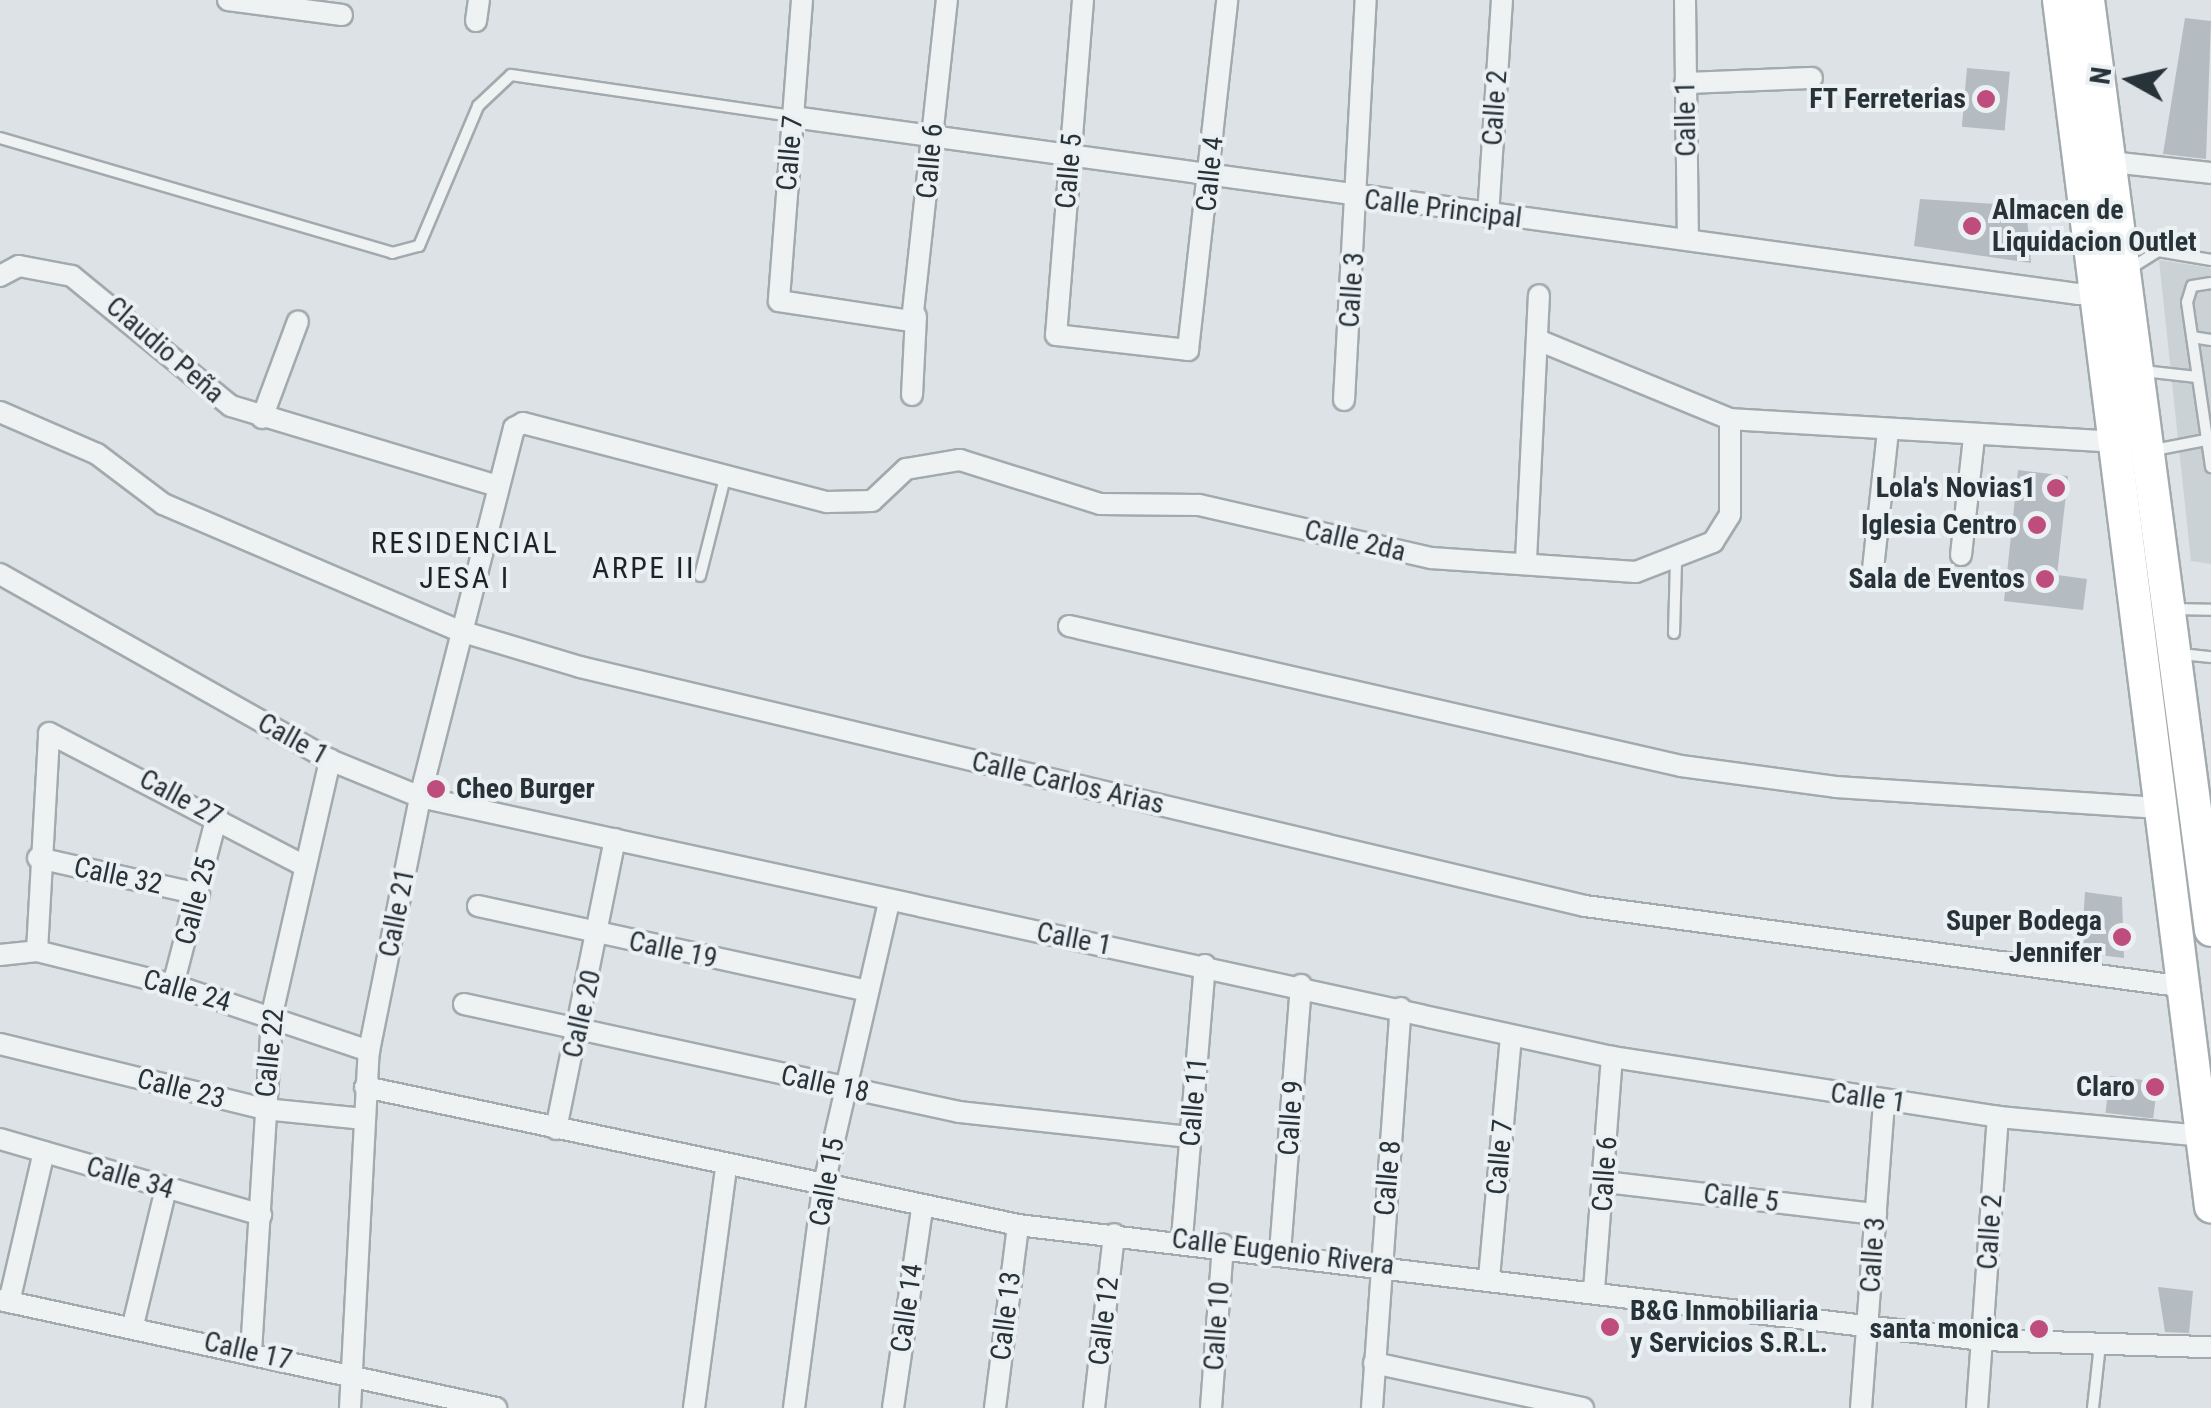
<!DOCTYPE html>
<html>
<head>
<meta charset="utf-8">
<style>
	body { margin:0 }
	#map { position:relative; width:2211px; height:1408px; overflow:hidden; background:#dce2e5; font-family:"Roboto Condensed",sans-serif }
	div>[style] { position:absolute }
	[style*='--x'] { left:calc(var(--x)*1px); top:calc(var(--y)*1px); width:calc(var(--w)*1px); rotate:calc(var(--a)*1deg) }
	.built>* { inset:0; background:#cbd2d5 }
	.building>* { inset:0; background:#b4bcc1; transform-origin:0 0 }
	.roads { filter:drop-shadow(2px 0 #a2aaae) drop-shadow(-2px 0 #a2aaae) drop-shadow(0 2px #a2aaae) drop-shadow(0 -2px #a2aaae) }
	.lane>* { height:10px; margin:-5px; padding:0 5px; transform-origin:5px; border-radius:5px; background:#eef2f3 }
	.street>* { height:20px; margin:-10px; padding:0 10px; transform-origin:10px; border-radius:10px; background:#eef2f3 }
	.primary>* { height:32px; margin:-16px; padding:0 16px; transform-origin:16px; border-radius:16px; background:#fff }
	.dots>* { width:28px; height:28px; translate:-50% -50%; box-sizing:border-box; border:5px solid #ebf0f3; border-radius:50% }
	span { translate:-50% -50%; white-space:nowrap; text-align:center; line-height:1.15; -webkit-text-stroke:8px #ebf0f3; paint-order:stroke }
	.poi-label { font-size:28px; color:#283339; font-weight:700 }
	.right { translate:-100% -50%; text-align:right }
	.left { translate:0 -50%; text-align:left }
	.street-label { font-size:28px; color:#283339 }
	.neighbourhood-label { font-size:30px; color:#1a242a; letter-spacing:2.5px }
	.north { position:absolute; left:2081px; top:30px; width:100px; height:100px; -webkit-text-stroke:8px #ebf0f3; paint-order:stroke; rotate:278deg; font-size:28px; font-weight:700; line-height:40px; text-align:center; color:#283339 }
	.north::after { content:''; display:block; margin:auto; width:35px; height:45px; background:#283339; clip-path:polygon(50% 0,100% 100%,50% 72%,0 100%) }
</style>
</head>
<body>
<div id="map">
	<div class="built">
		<i style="clip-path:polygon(2159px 260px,2211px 268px,2211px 564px,2191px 561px)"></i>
	</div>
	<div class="building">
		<i style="clip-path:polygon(2185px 18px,2211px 21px,2206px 159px,2163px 154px)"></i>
		<i style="left:1967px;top:68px;width:43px;height:59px;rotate:5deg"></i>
		<i style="clip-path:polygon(1920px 199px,2026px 206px,2031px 263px,1914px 246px)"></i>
		<i style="clip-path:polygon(2018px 470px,2068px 476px,2057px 575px,2087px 579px,2083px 610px,2004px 601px)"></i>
		<i style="clip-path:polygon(2085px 892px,2122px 897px,2124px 958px,2081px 953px)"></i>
		<i style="left:2110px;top:1076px;width:48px;height:37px;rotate:7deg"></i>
		<i style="clip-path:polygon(2158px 1287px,2193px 1291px,2189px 1333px,2165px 1332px)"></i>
	</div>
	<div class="roads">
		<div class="lane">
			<i style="--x:0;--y:138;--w:409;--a:16.3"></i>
			<i style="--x:392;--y:253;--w:28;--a:-15"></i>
			<i style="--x:419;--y:246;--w:152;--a:-67.1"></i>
			<i style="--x:478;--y:106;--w:45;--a:-43.2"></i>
			<i style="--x:511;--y:75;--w:284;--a:8.3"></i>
			<i style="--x:2131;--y:268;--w:32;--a:-32"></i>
			<i style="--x:2158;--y:251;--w:54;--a:9.6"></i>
			<i style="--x:2211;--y:283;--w:19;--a:171"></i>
			<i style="--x:2192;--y:286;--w:17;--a:107"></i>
			<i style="--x:2187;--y:302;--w:167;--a:81.7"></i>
			<i style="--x:2192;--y:337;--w:19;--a:9"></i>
			<i style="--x:2143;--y:371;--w:54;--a:6.3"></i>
			<i style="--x:2154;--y:450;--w:58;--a:-10.9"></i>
			<i style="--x:700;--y:576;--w:101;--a:-75.7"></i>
			<i style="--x:2172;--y:609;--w:39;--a:1"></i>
			<i style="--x:1674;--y:633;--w:71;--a:-88.4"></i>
			<i style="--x:2181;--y:654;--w:30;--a:6"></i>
			<i style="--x:2093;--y:1408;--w:63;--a:-83.7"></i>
		</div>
		<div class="street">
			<i style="--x:228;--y:0;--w:115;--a:7.5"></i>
			<i style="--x:802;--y:0;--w:302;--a:94.4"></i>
			<i style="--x:779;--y:301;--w:134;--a:8.6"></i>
			<i style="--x:912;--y:321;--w:323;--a:-83.8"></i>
			<i style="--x:1083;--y:0;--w:336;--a:94.6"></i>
			<i style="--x:1056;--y:335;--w:133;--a:6.5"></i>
			<i style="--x:1188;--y:350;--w:352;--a:-83.6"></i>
			<i style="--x:1685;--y:0;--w:237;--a:89.3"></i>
			<i style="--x:476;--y:21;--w:21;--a:-82"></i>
			<i style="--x:1685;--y:83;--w:127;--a:-2.3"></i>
			<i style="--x:793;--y:117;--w:1298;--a:7.84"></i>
			<i style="--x:2079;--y:294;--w:25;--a:-21"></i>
			<i style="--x:2111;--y:162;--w:101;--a:6.3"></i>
			<i style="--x:1488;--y:216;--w:216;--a:-86.3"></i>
			<i style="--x:0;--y:276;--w:21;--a:-28"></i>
			<i style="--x:19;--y:266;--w:54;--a:10.7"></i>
			<i style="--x:72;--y:276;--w:205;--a:39.3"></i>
			<i style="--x:231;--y:406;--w:279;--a:16.7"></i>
			<i style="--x:1538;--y:340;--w:208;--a:22.4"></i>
			<i style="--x:1730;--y:419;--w:383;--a:3.4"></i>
			<i style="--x:912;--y:395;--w:79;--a:-87.1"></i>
			<i style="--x:1344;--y:400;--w:401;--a:-86.9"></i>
			<i style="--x:0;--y:412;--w:106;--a:23.4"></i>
			<i style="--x:97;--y:454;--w:83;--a:37.1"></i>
			<i style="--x:163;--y:504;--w:323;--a:23.2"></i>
			<i style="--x:460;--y:631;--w:125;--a:16.7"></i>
			<i style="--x:580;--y:667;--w:1033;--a:13.38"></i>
			<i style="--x:1585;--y:906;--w:606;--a:7.68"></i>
			<i style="--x:262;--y:418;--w:103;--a:-69.6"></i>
			<i style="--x:1961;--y:555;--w:119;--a:-83.7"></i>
			<i style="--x:1526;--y:560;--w:265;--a:-87.2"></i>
			<i style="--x:1873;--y:569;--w:139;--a:-83.8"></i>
			<i style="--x:0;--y:574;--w:379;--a:29.4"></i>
			<i style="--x:330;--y:760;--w:97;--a:22.3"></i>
			<i style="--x:420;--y:797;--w:1220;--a:12.3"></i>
			<i style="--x:1612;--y:1057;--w:391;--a:8.8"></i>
			<i style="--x:1998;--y:1117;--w:205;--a:5.3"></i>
			<i style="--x:1069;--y:626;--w:628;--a:12.89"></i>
			<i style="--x:1681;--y:766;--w:156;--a:7.7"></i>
			<i style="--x:1836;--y:787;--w:328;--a:3.7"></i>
			<i style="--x:38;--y:858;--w:165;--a:12.6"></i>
			<i style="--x:478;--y:906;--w:399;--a:12.3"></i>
			<i style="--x:37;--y:951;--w:218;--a:-86.8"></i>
			<i style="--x:49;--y:733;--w:286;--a:27.5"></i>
			<i style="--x:0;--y:955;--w:37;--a:-6"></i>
			<i style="--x:37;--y:951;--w:140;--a:14"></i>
			<i style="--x:173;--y:985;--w:207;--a:18.6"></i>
			<i style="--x:173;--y:985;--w:175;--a:-75.4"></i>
			<i style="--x:464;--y:1004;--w:507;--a:12.31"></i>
			<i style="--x:959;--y:1112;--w:233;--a:6.2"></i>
			<i style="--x:0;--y:1044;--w:272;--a:13.8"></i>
			<i style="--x:264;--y:1109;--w:101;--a:5.7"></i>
			<i style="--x:365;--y:1087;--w:667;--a:11.93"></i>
			<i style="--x:1018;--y:1225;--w:971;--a:6.8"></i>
			<i style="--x:1982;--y:1340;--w:229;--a:1.8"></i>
			<i style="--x:556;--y:1129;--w:296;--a:-78.5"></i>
			<i style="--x:0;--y:1139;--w:272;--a:16.2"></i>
			<i style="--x:1606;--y:1182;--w:272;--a:6.8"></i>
			<i style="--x:1182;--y:1238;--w:274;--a:-85.2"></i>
			<i style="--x:1280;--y:1252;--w:268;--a:-85.5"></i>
			<i style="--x:1489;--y:1278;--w:243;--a:-84.8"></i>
			<i style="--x:1594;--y:1290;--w:234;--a:-85.6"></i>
			<i style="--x:0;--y:1300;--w:508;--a:12.28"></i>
			<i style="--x:9;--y:1302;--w:154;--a:-76.9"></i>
			<i style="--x:133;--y:1325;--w:140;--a:-76.4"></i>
			<i style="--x:251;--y:1352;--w:339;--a:-86.4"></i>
			<i style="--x:272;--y:1014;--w:261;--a:-77.1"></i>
			<i style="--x:1374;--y:1363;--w:214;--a:12.2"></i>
			<i style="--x:350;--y:1408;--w:358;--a:-87"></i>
			<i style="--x:369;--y:1051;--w:259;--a:-78.6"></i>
			<i style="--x:420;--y:797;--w:381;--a:-75.7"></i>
			<i style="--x:514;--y:428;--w:10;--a:-29"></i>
			<i style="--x:523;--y:423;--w:314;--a:14.6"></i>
			<i style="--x:827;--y:502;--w:45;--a:-1.3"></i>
			<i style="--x:872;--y:501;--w:47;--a:-43.3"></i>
			<i style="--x:906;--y:469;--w:55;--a:-9.5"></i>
			<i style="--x:960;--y:460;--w:147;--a:17.4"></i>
			<i style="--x:1100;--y:504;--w:99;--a:0.6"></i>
			<i style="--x:1199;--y:505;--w:238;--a:12.9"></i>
			<i style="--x:1431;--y:558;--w:205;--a:3.9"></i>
			<i style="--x:1636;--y:572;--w:83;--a:-21.3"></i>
			<i style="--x:1713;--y:542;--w:32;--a:-58"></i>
			<i style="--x:1730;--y:515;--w:96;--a:-90"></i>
			<i style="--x:694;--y:1408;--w:241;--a:-82.4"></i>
			<i style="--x:794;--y:1408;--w:222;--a:-82.5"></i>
			<i style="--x:823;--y:1188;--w:294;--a:-77"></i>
			<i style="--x:893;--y:1408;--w:201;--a:-81.7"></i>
			<i style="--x:995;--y:1408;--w:184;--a:-82.8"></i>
			<i style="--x:1094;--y:1408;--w:175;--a:-83.4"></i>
			<i style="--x:1211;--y:1408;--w:164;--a:-85.8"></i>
			<i style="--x:1372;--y:1408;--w:401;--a:-85.9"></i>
			<i style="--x:1861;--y:1408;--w:308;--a:-85.7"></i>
			<i style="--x:1977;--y:1408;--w:292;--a:-85.9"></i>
		</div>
		<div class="primary">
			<i style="--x:2059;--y:0;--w:1216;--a:82.82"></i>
			<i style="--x:2088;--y:0;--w:938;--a:82.47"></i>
		</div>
	</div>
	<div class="dots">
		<i style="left:1986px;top:99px;background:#be4d7e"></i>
		<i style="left:1972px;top:226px;background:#be4d7e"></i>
		<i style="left:2056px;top:488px;background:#be4d7e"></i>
		<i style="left:2037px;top:525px;background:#be4d7e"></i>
		<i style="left:2045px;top:579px;background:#be4d7e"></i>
		<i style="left:436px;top:789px;background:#be4d7e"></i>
		<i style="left:2122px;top:937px;background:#be4d7e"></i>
		<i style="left:2155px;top:1087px;background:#be4d7e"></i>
		<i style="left:1610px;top:1327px;background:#be4d7e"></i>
		<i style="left:2039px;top:1329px;background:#be4d7e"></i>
	</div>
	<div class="poi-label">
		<span class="right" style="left:1966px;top:99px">FT Ferreterias</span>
		<span class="left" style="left:1992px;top:226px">Almacen de<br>Liquidacion Outlet</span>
		<span class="right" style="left:2036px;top:488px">Lola's Novias1</span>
		<span class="right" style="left:2017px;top:525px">Iglesia Centro</span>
		<span class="right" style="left:2025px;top:579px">Sala de Eventos</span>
		<span class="left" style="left:456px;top:789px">Cheo Burger</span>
		<span class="right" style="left:2102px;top:937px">Super Bodega<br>Jennifer</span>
		<span class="right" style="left:2135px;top:1087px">Claro</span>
		<span class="left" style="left:1630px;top:1327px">B&amp;G Inmobiliaria<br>y Servicios S.R.L.</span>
		<span class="right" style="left:2019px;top:1329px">santa monica</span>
	</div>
	<div class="street-label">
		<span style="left:1495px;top:108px;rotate:-86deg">Calle 2</span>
		<span style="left:1686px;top:119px;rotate:-91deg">Calle 1</span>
		<span style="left:790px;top:153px;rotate:-85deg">Calle 7</span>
		<span style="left:930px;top:161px;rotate:-85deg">Calle 6</span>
		<span style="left:1069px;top:171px;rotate:-85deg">Calle 5</span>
		<span style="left:1210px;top:174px;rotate:-84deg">Calle 4</span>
		<span style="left:1443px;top:209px;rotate:7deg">Calle Principal</span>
		<span style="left:1352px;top:290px;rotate:-86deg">Calle 3</span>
		<span style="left:165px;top:350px;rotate:41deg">Claudio Peña</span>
		<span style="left:1355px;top:541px;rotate:13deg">Calle 2da</span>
		<span style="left:293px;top:739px;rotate:29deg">Calle 1</span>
		<span style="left:1068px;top:783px;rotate:13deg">Calle Carlos Arias</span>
		<span style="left:181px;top:798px;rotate:28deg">Calle 27</span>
		<span style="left:118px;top:876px;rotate:12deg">Calle 32</span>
		<span style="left:196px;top:901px;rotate:-75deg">Calle 25</span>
		<span style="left:397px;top:913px;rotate:-79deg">Calle 21</span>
		<span style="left:1074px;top:939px;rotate:11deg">Calle 1</span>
		<span style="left:673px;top:950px;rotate:12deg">Calle 19</span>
		<span style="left:187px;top:991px;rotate:16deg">Calle 24</span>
		<span style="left:582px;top:1014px;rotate:-77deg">Calle 20</span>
		<span style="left:270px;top:1053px;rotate:-84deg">Calle 22</span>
		<span style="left:825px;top:1084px;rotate:12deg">Calle 18</span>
		<span style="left:181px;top:1089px;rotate:14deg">Calle 23</span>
		<span style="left:1868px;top:1098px;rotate:8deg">Calle 1</span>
		<span style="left:1194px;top:1102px;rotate:-85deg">Calle 11</span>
		<span style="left:1291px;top:1118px;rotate:-86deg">Calle 9</span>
		<span style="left:1500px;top:1157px;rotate:-85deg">Calle 7</span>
		<span style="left:1605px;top:1174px;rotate:-86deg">Calle 6</span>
		<span style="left:130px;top:1178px;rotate:16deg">Calle 34</span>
		<span style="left:1388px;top:1178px;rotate:-85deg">Calle 8</span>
		<span style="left:827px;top:1182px;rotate:-80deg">Calle 15</span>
		<span style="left:1741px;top:1198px;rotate:7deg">Calle 5</span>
		<span style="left:1990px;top:1232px;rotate:-86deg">Calle 2</span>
		<span style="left:1283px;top:1252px;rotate:7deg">Calle Eugenio Rivera</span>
		<span style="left:1873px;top:1255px;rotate:-86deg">Calle 3</span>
		<span style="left:907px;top:1308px;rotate:-82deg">Calle 14</span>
		<span style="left:1006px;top:1316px;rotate:-83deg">Calle 13</span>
		<span style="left:1104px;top:1321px;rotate:-83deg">Calle 12</span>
		<span style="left:1217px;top:1326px;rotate:-86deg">Calle 10</span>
		<span style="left:248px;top:1351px;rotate:13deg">Calle 17</span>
	</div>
	<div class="neighbourhood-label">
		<span style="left:465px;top:560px">RESIDENCIAL<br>JESA I</span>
		<span style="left:644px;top:568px">ARPE II</span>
	</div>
	<div class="north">N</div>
</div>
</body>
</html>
